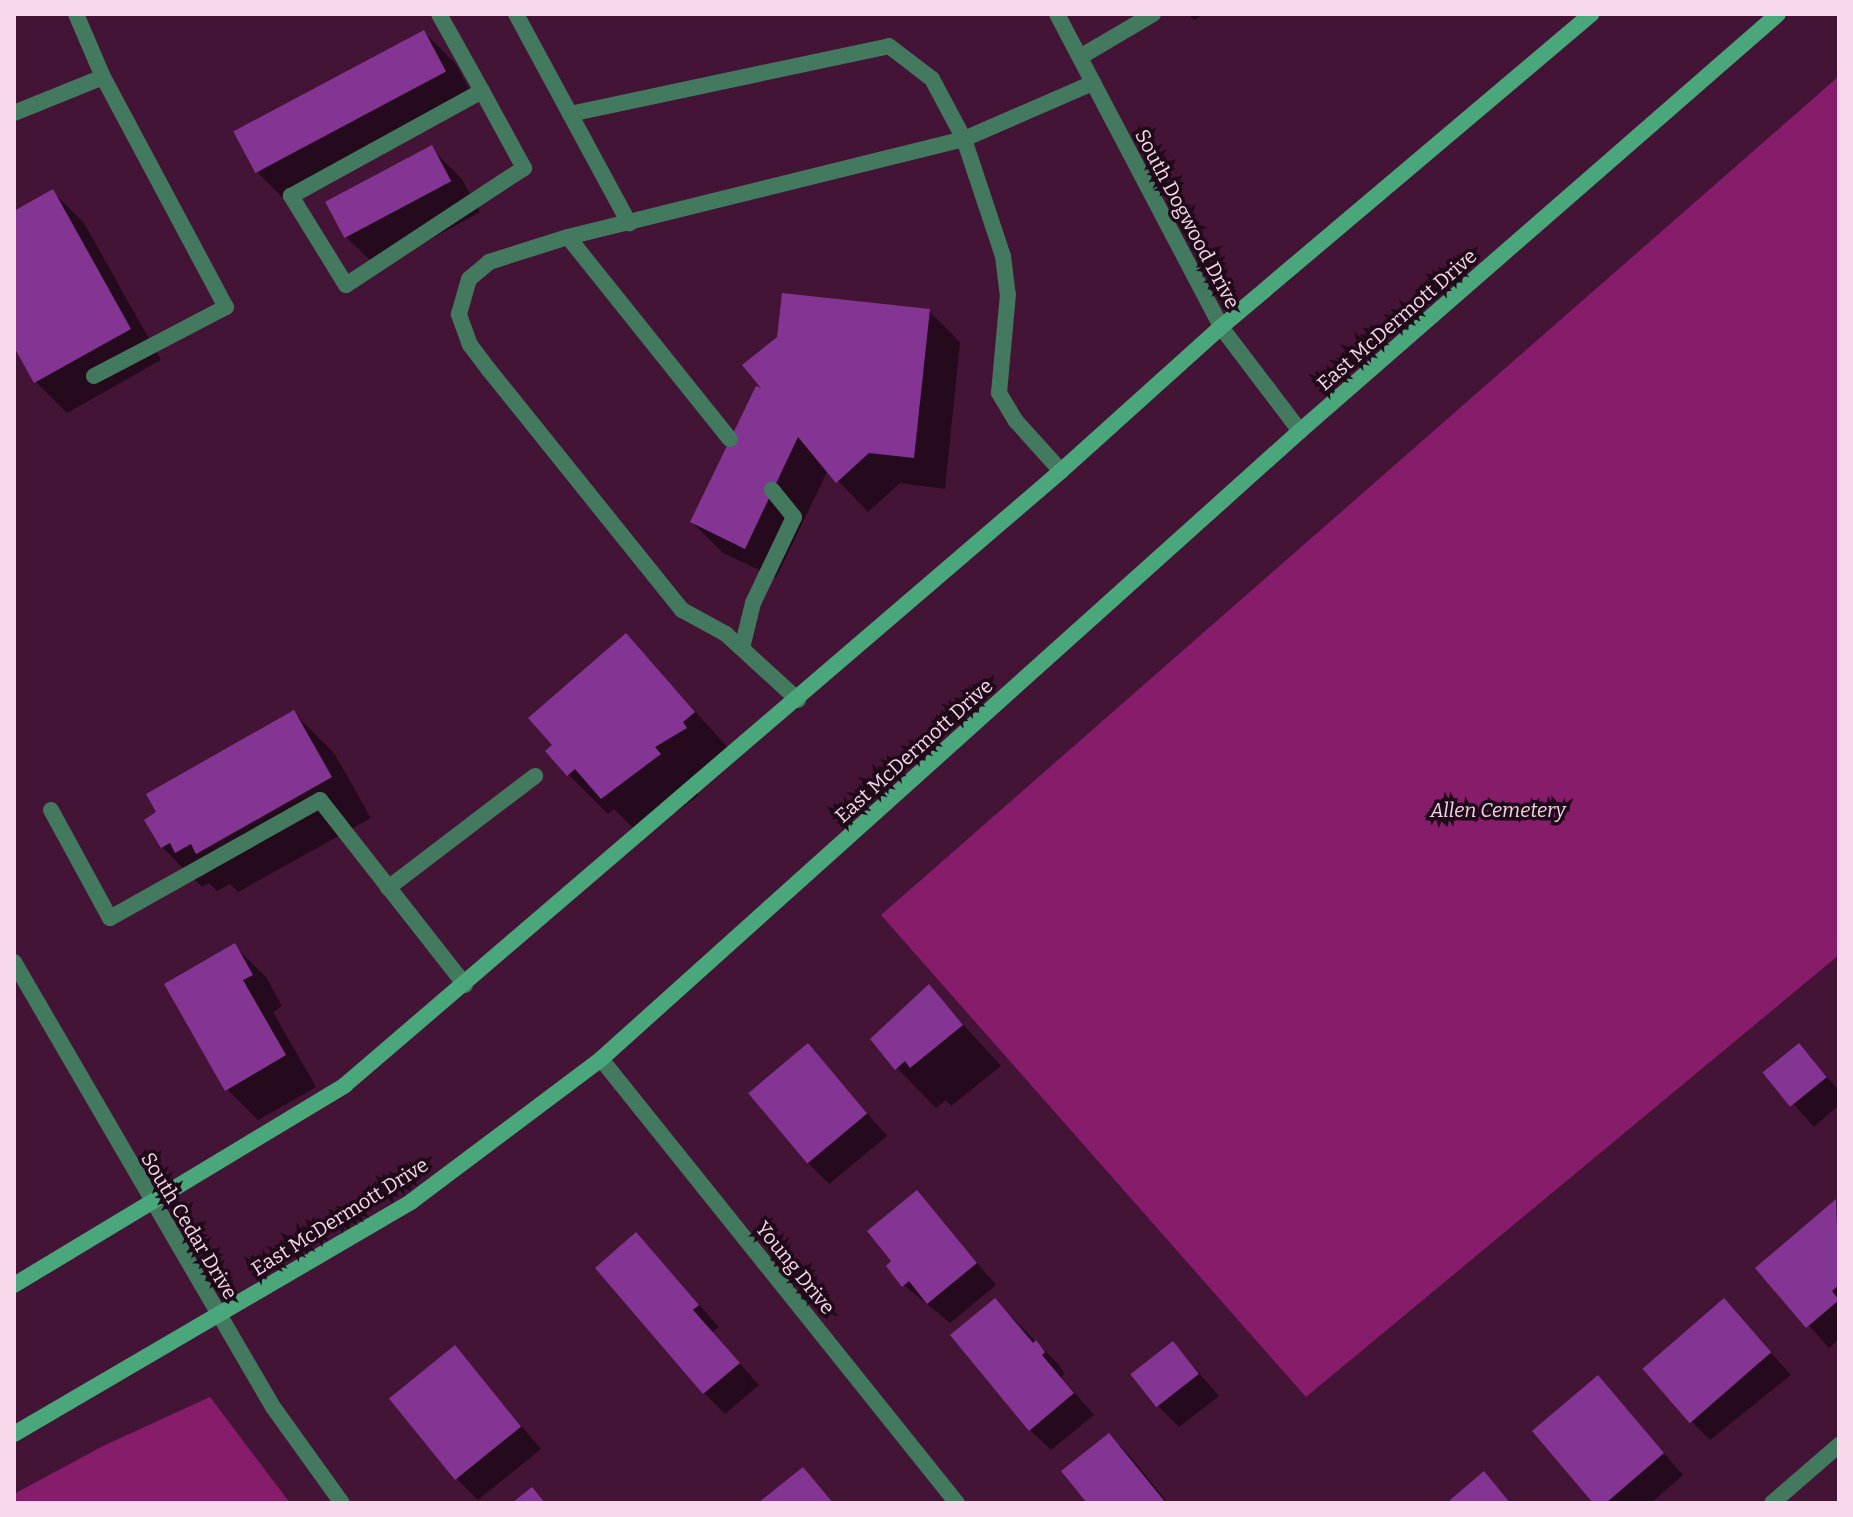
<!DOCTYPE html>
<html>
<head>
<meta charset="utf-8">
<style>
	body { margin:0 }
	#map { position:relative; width:1853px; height:1517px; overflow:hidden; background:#441436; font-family:Bitter,serif }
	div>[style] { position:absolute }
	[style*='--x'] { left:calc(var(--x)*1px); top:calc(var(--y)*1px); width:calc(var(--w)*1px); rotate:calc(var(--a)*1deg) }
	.green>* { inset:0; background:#861c6a }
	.shadow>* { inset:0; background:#0007 }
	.building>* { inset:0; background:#843593; transform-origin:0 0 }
	.lane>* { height:16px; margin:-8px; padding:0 8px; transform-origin:8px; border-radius:8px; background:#43795e }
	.street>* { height:16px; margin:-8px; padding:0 8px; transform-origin:8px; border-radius:8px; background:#43795e }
	.secondary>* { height:16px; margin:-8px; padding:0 8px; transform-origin:8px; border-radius:8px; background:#4aa67b }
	span { translate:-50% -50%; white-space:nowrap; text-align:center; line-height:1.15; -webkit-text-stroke:7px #1e0a18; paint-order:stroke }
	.street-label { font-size:20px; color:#f8d8eb }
	.park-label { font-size:20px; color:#f1d4e5; font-style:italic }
	.frame { position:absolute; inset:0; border:16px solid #f8d8eb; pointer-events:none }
</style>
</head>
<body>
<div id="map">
	<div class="green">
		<i style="clip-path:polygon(1839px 76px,1839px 955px,1306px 1397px,881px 915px)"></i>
		<i style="clip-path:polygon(210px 1397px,290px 1503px,14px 1503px,14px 1494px,103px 1446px)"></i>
	</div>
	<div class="shadow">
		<i style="clip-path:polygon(1188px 14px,1204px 14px,1194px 20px)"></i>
		<i style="clip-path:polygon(424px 32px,455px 63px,476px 102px,289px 204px,258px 173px)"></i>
		<i style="clip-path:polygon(431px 148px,462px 179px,480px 212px,378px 268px,346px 237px)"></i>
		<i style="clip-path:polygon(53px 192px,84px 223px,161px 360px,67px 413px,36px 382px,14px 343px,14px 213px)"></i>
		<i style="clip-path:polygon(929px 311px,960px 342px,945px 489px,900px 483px,868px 512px,828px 470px,776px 578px,723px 553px,692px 522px,768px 393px)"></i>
		<i style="clip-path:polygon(626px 636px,733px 753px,694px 788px,699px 795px,642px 837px,614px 809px,608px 814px,568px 774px,554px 745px)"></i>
		<i style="clip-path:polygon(294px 713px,334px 753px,371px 818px,238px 892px,230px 884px,217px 891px,209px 883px,202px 887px,162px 847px)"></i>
		<i style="clip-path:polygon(235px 946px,266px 977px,282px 1006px,273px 1012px,316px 1087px,258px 1120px,227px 1089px)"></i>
		<i style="clip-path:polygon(929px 987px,1001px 1066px,951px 1106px,946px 1100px,936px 1108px,897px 1068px)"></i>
		<i style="clip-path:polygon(808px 1045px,887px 1136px,829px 1184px,808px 1163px)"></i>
		<i style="clip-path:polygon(1798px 1046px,1839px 1090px,1839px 1105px,1814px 1127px,1766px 1073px)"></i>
		<i style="clip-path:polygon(917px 1192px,996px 1285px,950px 1323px,904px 1285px,894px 1262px)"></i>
		<i style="clip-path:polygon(1836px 1201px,1839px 1339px,1829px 1348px,1758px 1268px)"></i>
		<i style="clip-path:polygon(636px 1234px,719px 1327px,712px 1332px,759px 1385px,725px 1414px,704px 1393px)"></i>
		<i style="clip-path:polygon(995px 1300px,1057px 1363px,1065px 1374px,1061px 1377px,1094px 1415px,1051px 1450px,1030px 1430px)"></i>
		<i style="clip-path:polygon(1724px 1300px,1791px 1375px,1710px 1440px,1689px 1419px)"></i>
		<i style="clip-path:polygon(1173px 1343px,1219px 1396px,1179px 1427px,1158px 1406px)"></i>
		<i style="clip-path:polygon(454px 1347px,541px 1449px,478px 1500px,457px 1479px)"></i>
		<i style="clip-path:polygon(1598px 1378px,1683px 1475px,1651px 1503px,1596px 1503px)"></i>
		<i style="clip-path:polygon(1109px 1435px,1130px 1456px,1168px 1503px,1090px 1503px)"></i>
	</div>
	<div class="building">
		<i style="left:424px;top:30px;width:47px;height:216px;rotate:62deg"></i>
		<i style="left:432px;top:145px;width:41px;height:121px;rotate:62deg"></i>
		<i style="clip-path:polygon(53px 189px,131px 329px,34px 383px,14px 347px,14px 211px)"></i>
		<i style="clip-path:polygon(782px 293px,930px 309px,914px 458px,869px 453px,836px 483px,798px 437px,745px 549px,690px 522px,756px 386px,761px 388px,742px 365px,777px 337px)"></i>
		<i style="clip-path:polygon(626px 633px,695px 712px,683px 722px,687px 728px,655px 747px,661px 754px,601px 799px,575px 769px,567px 776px,545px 751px,552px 745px,528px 718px)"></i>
		<i style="clip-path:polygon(294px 710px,332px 777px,196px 854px,191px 844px,175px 853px,170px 843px,161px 848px,144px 820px,156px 812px,146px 794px)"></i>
		<i style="clip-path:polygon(235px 943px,253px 975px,243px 980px,286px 1055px,225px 1091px,164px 984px)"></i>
		<i style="clip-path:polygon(929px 984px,963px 1025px,910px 1068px,905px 1061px,895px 1070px,870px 1039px)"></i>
		<i style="left:808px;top:1043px;width:92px;height:78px;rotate:50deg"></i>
		<i style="left:1799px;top:1043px;width:44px;height:47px;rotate:51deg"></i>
		<i style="clip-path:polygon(917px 1190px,977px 1263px,927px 1304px,909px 1281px,902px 1287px,886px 1266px,891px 1261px,867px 1231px)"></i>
		<i style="clip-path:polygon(1836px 1199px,1839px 1285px,1832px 1291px,1839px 1300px,1806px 1328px,1755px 1268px)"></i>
		<i style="clip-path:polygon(636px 1232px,699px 1305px,693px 1310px,740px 1363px,703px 1394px,595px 1268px)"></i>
		<i style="clip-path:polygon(995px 1298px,1033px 1343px,1036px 1340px,1045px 1352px,1042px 1355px,1074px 1393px,1029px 1431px,950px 1335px)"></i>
		<i style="left:1724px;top:1298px;width:72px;height:108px;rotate:49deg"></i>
		<i style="left:1173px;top:1341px;width:42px;height:54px;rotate:52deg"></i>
		<i style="left:455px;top:1345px;width:105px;height:85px;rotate:51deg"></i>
		<i style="clip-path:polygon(1598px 1375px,1664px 1453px,1606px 1503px,1593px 1503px,1532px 1431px)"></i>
		<i style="clip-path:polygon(1109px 1433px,1166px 1503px,1087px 1503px,1061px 1471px)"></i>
		<i style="clip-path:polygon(803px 1467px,833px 1503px,758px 1503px)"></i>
		<i style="clip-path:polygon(1484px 1471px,1510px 1503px,1452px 1503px,1450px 1500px)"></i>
		<i style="clip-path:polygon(532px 1487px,545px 1503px,512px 1503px)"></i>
	</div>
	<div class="lane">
		<i style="--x:76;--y:14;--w:69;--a:66.8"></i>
		<i style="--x:103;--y:77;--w:261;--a:61.9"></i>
		<i style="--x:226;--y:307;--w:149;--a:152.4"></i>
		<i style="--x:439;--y:14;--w:88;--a:60.8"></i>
		<i style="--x:482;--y:91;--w:88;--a:61.4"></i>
		<i style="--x:524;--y:168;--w:213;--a:146.7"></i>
		<i style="--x:346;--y:285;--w:105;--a:-121.7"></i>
		<i style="--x:291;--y:196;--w:218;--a:-28.8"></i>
		<i style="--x:516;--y:14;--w:238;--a:61.6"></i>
		<i style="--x:1080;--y:57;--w:85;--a:-30.5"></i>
		<i style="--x:14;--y:113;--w:96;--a:-22"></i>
		<i style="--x:570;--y:114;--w:326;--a:-12"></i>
		<i style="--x:889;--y:46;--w:54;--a:37.5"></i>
		<i style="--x:932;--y:79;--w:68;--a:61.9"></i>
		<i style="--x:964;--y:139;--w:123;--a:71.6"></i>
		<i style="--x:1003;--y:256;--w:38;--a:83"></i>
		<i style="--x:1008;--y:294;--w:99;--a:95.2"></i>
		<i style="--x:999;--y:393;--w:33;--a:59"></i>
		<i style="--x:1016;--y:421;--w:67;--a:48"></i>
		<i style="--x:568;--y:237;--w:259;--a:51.3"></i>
		<i style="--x:742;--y:648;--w:46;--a:-76.3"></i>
		<i style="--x:753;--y:603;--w:95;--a:-64.5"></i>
		<i style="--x:794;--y:517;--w:35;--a:-129"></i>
		<i style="--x:798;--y:700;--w:98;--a:-137.5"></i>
		<i style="--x:726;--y:634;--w:50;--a:-151.4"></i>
		<i style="--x:682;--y:610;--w:308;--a:-128.8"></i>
		<i style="--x:489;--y:370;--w:31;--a:-127"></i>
		<i style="--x:470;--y:345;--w:33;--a:-110"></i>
		<i style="--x:459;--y:314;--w:36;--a:-74"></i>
		<i style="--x:469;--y:279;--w:26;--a:-40"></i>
		<i style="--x:489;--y:262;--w:83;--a:-17.6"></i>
		<i style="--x:568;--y:237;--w:408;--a:-13.9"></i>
		<i style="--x:964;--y:139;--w:141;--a:-23.5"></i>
		<i style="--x:51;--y:810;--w:123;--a:61.4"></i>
		<i style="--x:110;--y:918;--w:241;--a:-29.3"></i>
		<i style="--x:320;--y:800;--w:235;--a:51.9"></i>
		<i style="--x:388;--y:888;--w:185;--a:-37.3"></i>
	</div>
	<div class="street">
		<i style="--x:1057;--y:14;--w:353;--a:62.3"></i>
		<i style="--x:1221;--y:327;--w:131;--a:52.8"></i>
		<i style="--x:14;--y:962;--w:515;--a:59.8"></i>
		<i style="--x:273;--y:1407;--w:118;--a:54.3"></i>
		<i style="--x:601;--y:1059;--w:569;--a:51.28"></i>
		<i style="--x:1772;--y:1503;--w:89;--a:-40.9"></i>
	</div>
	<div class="secondary">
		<i style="--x:14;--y:1285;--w:387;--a:-31.1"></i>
		<i style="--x:345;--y:1085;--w:943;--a:-40.61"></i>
		<i style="--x:1061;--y:471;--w:215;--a:-42"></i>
		<i style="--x:1221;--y:327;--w:485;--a:-40.2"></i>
		<i style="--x:14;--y:1434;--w:461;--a:-30.3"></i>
		<i style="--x:412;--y:1201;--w:236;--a:-36.9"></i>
		<i style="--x:601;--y:1059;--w:940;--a:-41.94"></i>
		<i style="--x:1300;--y:431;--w:634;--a:-41.1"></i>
	</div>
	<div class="street-label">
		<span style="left:1187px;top:219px;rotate:62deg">South Dogwood Drive</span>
		<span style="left:1397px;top:320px;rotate:-41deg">East McDermott Drive</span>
		<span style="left:914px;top:751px;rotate:-42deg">East McDermott Drive</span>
		<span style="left:340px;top:1217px;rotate:-32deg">East McDermott Drive</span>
		<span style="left:189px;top:1226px;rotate:59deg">South Cedar Drive</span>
		<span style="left:795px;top:1268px;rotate:51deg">Young Drive</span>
	</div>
	<div class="park-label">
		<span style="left:1498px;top:810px">Allen Cemetery</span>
	</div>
	<div class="frame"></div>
</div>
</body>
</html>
